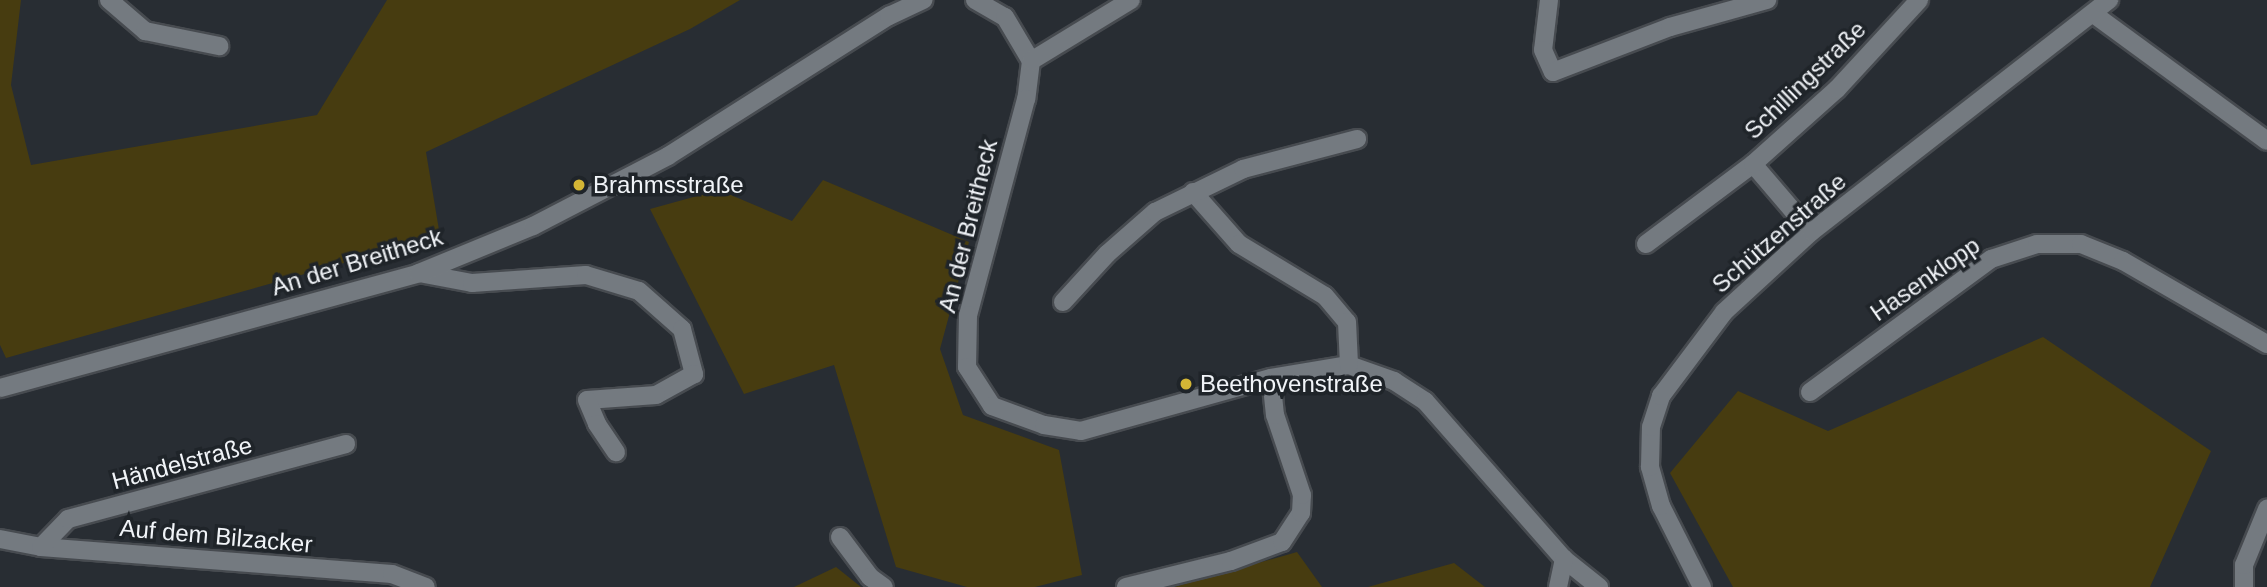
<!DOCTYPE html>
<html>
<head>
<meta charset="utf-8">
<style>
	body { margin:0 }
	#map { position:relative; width:2267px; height:587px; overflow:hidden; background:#282d33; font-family:Arial,sans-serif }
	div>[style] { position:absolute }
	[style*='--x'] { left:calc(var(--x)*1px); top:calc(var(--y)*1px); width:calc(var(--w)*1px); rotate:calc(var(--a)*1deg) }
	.green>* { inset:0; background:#473c10 }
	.roads { filter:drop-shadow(2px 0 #474b50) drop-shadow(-2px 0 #474b50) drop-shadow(0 2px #474b50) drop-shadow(0 -2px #474b50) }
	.minor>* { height:18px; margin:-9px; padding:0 9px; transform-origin:9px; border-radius:9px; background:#747a80 }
	.dots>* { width:19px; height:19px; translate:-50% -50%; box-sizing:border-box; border:4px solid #1f2429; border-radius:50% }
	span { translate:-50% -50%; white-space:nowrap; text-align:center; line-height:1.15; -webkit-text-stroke:7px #1f2429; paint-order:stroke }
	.street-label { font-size:24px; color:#f1f4f8 }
	.poi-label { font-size:24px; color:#f1f4f8 }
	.left { translate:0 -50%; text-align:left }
</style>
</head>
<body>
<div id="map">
	<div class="green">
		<i style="clip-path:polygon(0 0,21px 0,11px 85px,31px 165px,317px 115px,387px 0,740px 0,690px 29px,426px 152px,440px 236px,6px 358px,0 345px)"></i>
		<i style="clip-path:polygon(823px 180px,969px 242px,940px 349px,963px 415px,1059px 450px,1082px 575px,1035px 587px,967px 587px,896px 567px,834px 365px,744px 394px,650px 209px,719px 190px,792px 221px)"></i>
		<i style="clip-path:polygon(2043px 337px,2211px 451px,2150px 587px,1733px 587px,1670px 473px,1738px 391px,1828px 431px)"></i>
		<i style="clip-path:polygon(1297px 552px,1322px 587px,1174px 587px)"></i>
		<i style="clip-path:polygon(1454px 563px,1485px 587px,1368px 587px)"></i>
		<i style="clip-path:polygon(836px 567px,861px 587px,794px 587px)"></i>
	</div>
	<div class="roads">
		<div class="minor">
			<i style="--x:109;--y:0;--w:48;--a:40.7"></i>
			<i style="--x:145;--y:31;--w:76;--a:11.5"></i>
			<i style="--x:975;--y:0;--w:34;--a:30"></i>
			<i style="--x:1005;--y:17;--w:51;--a:59.4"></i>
			<i style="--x:1031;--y:61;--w:38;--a:97"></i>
			<i style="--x:1026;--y:99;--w:224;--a:105"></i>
			<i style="--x:968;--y:315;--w:52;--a:91.1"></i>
			<i style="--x:967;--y:367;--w:46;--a:57.3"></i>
			<i style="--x:992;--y:406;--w:55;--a:20.1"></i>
			<i style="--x:1044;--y:425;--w:37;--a:9"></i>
			<i style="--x:1081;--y:431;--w:197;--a:-15.6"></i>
			<i style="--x:1271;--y:378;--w:79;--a:-9.5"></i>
			<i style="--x:1349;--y:365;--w:48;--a:19.6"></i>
			<i style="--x:1394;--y:381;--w:37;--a:33"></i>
			<i style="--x:1425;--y:401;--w:210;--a:48.7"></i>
			<i style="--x:1564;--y:559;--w:45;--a:38.7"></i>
			<i style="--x:1549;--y:0;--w:50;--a:96.8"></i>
			<i style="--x:1543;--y:50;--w:24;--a:66"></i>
			<i style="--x:1553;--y:72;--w:125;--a:-21"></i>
			<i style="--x:1670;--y:27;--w:101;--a:-15.6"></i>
			<i style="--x:2095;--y:15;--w:213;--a:36.2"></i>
			<i style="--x:1031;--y:61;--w:117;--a:-31.4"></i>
			<i style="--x:1753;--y:164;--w:89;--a:49.5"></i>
			<i style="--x:1193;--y:192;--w:69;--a:48.5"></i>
			<i style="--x:1239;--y:244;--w:100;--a:31.2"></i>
			<i style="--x:1325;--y:296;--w:34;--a:50"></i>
			<i style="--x:1347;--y:322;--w:43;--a:87.3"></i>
			<i style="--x:1646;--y:244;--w:134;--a:-36.8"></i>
			<i style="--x:1753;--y:164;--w:113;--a:-41.8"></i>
			<i style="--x:1837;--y:89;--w:121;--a:-47.3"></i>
			<i style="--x:419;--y:273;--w:54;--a:10.7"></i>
			<i style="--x:472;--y:283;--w:114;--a:-4"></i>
			<i style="--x:586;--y:275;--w:55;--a:16.8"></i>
			<i style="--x:639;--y:291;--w:57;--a:41.5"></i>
			<i style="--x:682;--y:329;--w:47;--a:75.1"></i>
			<i style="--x:694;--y:374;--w:43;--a:151.1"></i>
			<i style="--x:656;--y:395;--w:69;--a:175.9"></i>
			<i style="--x:587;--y:400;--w:26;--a:67"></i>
			<i style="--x:597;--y:424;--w:34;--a:56"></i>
			<i style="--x:1063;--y:302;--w:65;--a:-47.5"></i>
			<i style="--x:1107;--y:254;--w:64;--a:-41.2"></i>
			<i style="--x:1155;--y:212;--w:98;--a:-26"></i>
			<i style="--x:1243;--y:169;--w:118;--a:-14.7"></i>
			<i style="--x:0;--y:388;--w:434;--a:-15.3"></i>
			<i style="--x:419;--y:273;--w:123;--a:-22.4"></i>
			<i style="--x:533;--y:226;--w:152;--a:-27.4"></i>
			<i style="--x:668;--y:156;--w:262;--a:-32.4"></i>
			<i style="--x:889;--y:16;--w:38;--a:-25"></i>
			<i style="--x:1810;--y:392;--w:225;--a:-36.3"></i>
			<i style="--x:1991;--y:259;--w:48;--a:-18.1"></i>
			<i style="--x:2037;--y:244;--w:44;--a:0"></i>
			<i style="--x:2081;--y:244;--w:45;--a:22"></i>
			<i style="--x:2123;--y:261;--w:166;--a:30"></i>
			<i style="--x:840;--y:537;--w:50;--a:53.1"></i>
			<i style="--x:870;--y:577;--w:17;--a:36"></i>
			<i style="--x:0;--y:539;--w:42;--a:11"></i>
			<i style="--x:41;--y:547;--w:352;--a:4.4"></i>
			<i style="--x:392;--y:574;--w:36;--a:21"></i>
			<i style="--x:41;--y:547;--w:39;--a:-46"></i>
			<i style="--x:68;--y:519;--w:288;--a:-15.1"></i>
			<i style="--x:1126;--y:587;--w:108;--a:-13.9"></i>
			<i style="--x:1231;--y:561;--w:54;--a:-20.4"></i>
			<i style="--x:1282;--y:542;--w:35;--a:-57"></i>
			<i style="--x:1301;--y:513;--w:18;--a:-87"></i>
			<i style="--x:1302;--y:495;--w:84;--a:-108.6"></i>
			<i style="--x:1275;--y:415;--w:37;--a:-96"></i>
			<i style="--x:1558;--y:587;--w:29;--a:-78"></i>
			<i style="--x:1702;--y:587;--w:91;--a:-116.8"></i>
			<i style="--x:1661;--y:506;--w:41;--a:-105.8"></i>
			<i style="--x:1650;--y:467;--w:40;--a:-88.6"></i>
			<i style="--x:1651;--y:427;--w:33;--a:-72"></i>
			<i style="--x:1661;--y:396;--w:105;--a:-53.1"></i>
			<i style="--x:1724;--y:312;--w:118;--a:-42.6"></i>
			<i style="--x:1811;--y:232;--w:378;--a:-37.9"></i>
			<i style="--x:2244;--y:587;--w:22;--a:-90"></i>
			<i style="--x:2244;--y:565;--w:61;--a:-67.7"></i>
		</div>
	</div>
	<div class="dots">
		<i style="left:579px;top:185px;background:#d4b635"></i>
		<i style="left:1186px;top:384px;background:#d4b635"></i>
	</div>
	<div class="street-label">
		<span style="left:1805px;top:80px;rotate:-44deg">Schillingstraße</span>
		<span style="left:968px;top:226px;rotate:-76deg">An der Breitheck</span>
		<span style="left:1779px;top:233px;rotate:-41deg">Schützenstraße</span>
		<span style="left:357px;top:262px;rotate:-17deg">An der Breitheck</span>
		<span style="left:1925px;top:279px;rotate:-35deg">Hasenklopp</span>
		<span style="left:182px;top:463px;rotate:-15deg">Händelstraße</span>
		<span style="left:216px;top:536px;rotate:5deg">Auf dem Bilzacker</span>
	</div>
	<div class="poi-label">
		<span class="left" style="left:593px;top:185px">Brahmsstraße</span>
		<span class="left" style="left:1200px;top:384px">Beethovenstraße</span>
	</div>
</div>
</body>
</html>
